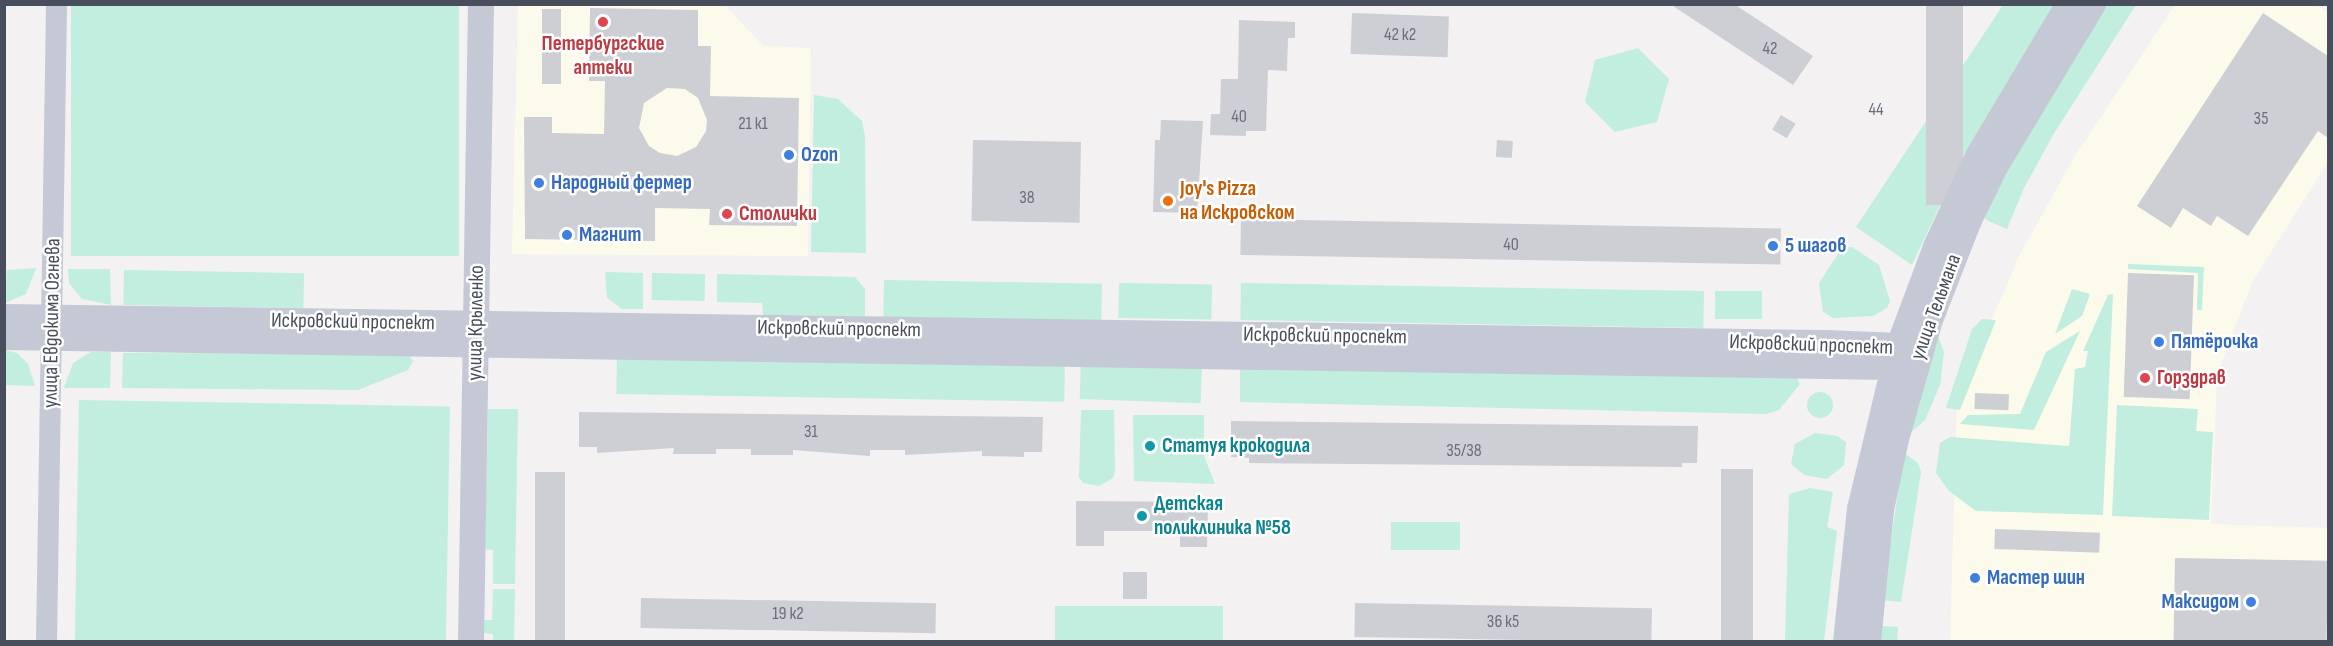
<!DOCTYPE html>
<html>
<head>
<meta charset="utf-8">
<style>
	body { margin:0 }
	#map { position:relative; width:2333px; height:646px; overflow:hidden; background:#f3f1f1; font-family:"Sofia Sans Condensed",sans-serif }
	div>[style] { position:absolute }
	[style*='--x'] { left:calc(var(--x)*1px); top:calc(var(--y)*1px); width:calc(var(--w)*1px); rotate:calc(var(--a)*1deg) }
	.commercial>* { inset:0; background:#fcfbeb }
	.green>* { inset:0; background:#c1eede; transform-origin:0 0 }
	.round { border-radius:50% }
	.building>* { inset:0; background:#cecfd5; transform-origin:0 0 }
	.minor>* { height:21px; margin:-10.5px; padding:0 10.5px; transform-origin:10.5px; border-radius:10.5px; background:#c5c9d5 }
	.tertiary>* { height:26px; margin:-13px; padding:0 13px; transform-origin:13px; border-radius:13px; background:#c5c9d5 }
	.dots>* { width:16px; height:16px; translate:-50% -50%; box-sizing:border-box; border:3px solid #fff; border-radius:50% }
	span { translate:-50% -50%; white-space:nowrap; text-align:center; line-height:1.15; -webkit-text-stroke:5px #fff; paint-order:stroke }
	.number-label { font-size:18px; color:#6a6e7b }
	.number-label span { -webkit-text-stroke-width:0 }
	.health-label { font-size:21px; color:#be3a42; font-weight:700 }
	.left { translate:0 -50%; text-align:left }
	.shop-label { font-size:21px; color:#366cbe; font-weight:700 }
	.right { translate:-100% -50%; text-align:right }
	.food-label { font-size:21px; color:#c56008; font-weight:700 }
	.street-label { font-size:21px; color:#494e5d }
	.culture-label { font-size:21px; color:#0d838f; font-weight:700 }
	.frame { position:absolute; inset:0; border:6px solid #494e5d; pointer-events:none }
</style>
</head>
<body>
<div id="map">
	<div class="commercial">
		<i style="clip-path:polygon(518px 5px,725px 5px,763px 46px,811px 48px,808px 256px,512px 254px)"></i>
		<i style="clip-path:polygon(2175px 5px,2316px 5px,2328px 13px,2328px 162px,2252px 282px,2217px 375px,2211px 524px,2328px 528px,2328px 641px,1950px 642px,1957px 401px,2019px 256px,2075px 156px)"></i>
	</div>
	<div class="green">
		<i style="left:71px;top:5px;width:388px;height:251px"></i>
		<i style="clip-path:polygon(2003px 5px,2054px 5px,1965px 152px,1912px 265px,1856px 227px)"></i>
		<i style="clip-path:polygon(2105px 5px,2136px 5px,2053px 135px,2024px 188px,2007px 229px,1988px 221px,1982px 216px,2005px 169px)"></i>
		<i style="clip-path:polygon(1638px 48px,1669px 79px,1657px 122px,1615px 132px,1585px 102px,1595px 60px)"></i>
		<i style="clip-path:polygon(814px 95px,838px 99px,862px 121px,865px 137px,866px 253px,811px 252px)"></i>
		<i style="clip-path:polygon(1852px 247px,1879px 265px,1890px 301px,1887px 308px,1873px 316px,1833px 318px,1823px 312px,1819px 283px,1842px 248px)"></i>
		<i style="clip-path:polygon(2128px 264px,2204px 267px,2202px 310px,2197px 310px,2198px 273px,2128px 269px)"></i>
		<i style="clip-path:polygon(36px 268px,26px 294px,5px 303px,7px 270px)"></i>
		<i style="clip-path:polygon(68px 269px,110px 269px,111px 305px,82px 299px,69px 283px)"></i>
		<i style="left:124px;top:270px;width:180px;height:35px;rotate:1deg"></i>
		<i style="clip-path:polygon(605px 272px,643px 273px,643px 309px,622px 309px,607px 298px)"></i>
		<i style="left:652px;top:273px;width:53px;height:27px;rotate:1deg"></i>
		<i style="clip-path:polygon(717px 274px,855px 277px,865px 289px,865px 316px,763px 315px,762px 303px,717px 302px)"></i>
		<i style="left:884px;top:280px;width:218px;height:37px;rotate:1deg"></i>
		<i style="left:1119px;top:283px;width:93px;height:35px;rotate:1deg"></i>
		<i style="left:1241px;top:283px;width:463px;height:37px;rotate:1deg"></i>
		<i style="clip-path:polygon(2072px 289px,2090px 294px,2082px 316px,2055px 334px)"></i>
		<i style="left:1762px;top:291px;width:28px;height:47px;rotate:90deg"></i>
		<i style="clip-path:polygon(2113px 294px,2103px 515px,1976px 511px,1949px 491px,1936px 473px,1940px 443px,1950px 437px,2069px 446px,2075px 369px,2085px 367px,2088px 351px,2083px 351px,2108px 295px)"></i>
		<i style="clip-path:polygon(1982px 319px,1996px 320px,1960px 410px,1946px 408px,1972px 329px)"></i>
		<i style="clip-path:polygon(2080px 331px,2034px 430px,1960px 424px,1968px 415px,2020px 414px,2046px 352px)"></i>
		<i style="clip-path:polygon(1937px 333px,1944px 352px,1940px 385px,1925px 420px,1909px 434px)"></i>
		<i style="clip-path:polygon(5px 350px,17px 353px,28px 364px,35px 386px,5px 385px)"></i>
		<i style="clip-path:polygon(91px 352px,111px 352px,110px 388px,64px 388px,73px 363px)"></i>
		<i style="clip-path:polygon(123px 353px,408px 354px,413px 361px,408px 370px,358px 390px,122px 388px)"></i>
		<i style="left:617px;top:356px;width:448px;height:38px;rotate:1deg"></i>
		<i style="left:1081px;top:361px;width:121px;height:38px;rotate:2deg"></i>
		<i style="clip-path:polygon(1240px 367px,1773px 373px,1773px 378px,1797px 378px,1800px 384px,1779px 410px,1766px 414px,1240px 402px)"></i>
		<i class="round" style="left:1807px;top:392px;width:26px;height:26px"></i>
		<i style="left:79px;top:400px;width:371px;height:241px;rotate:1deg"></i>
		<i style="clip-path:polygon(2117px 405px,2198px 409px,2196px 431px,2213px 432px,2209px 520px,2112px 516px)"></i>
		<i style="clip-path:polygon(488px 409px,518px 409px,515px 584px,493px 584px,493px 550px,485px 549px)"></i>
		<i style="clip-path:polygon(1081px 410px,1114px 410px,1115px 470px,1113px 478px,1099px 486px,1083px 483px,1079px 477px)"></i>
		<i style="clip-path:polygon(1133px 415px,1204px 415px,1204px 456px,1215px 484px,1134px 481px)"></i>
		<i style="clip-path:polygon(1815px 433px,1837px 436px,1846px 442px,1844px 465px,1827px 479px,1804px 475px,1791px 464px,1795px 444px)"></i>
		<i style="clip-path:polygon(1904px 453px,1918px 463px,1921px 472px,1901px 602px,1882px 600px)"></i>
		<i style="clip-path:polygon(1810px 488px,1833px 492px,1827px 527px,1837px 531px,1824px 641px,1785px 641px,1789px 494px)"></i>
		<i style="left:1391px;top:522px;width:69px;height:28px"></i>
		<i style="clip-path:polygon(493px 589px,515px 589px,514px 641px,493px 641px,493px 634px,484px 633px,484px 620px,492px 620px)"></i>
		<i style="left:1223px;top:606px;width:35px;height:168px;rotate:90deg"></i>
		<i style="left:1881px;top:626px;width:17px;height:16px;rotate:3deg"></i>
	</div>
	<div class="building">
		<i style="clip-path:polygon(1670px 4px,1734px 4px,1813px 56px,1793px 85px)"></i>
		<i style="left:1926px;top:4px;width:37px;height:201px"></i>
		<i style="clip-path:polygon(evenodd,590px 8px,698px 10px,698px 46px,711px 46px,710px 96px,799px 98px,797px 226px,709px 225px,710px 209px,655px 208px,655px 241px,525px 239px,524px 117px,552px 117px,552px 133px,604px 134px,605px 81px,589px 81px,590px 8px,667px 88px,685px 89px,698px 98px,707px 120px,706px 131px,696px 147px,677px 156px,660px 153px,649px 146px,639px 128px,644px 103px,667px 88px)"></i>
		<i style="left:542px;top:9px;width:19px;height:75px"></i>
		<i style="left:1352px;top:13px;width:97px;height:41px;rotate:2deg"></i>
		<i style="clip-path:polygon(2263px 13px,2328px 56px,2328px 138px,2318px 131px,2248px 236px,2217px 216px,2211px 226px,2183px 208px,2171px 228px,2137px 206px)"></i>
		<i style="clip-path:polygon(1239px 20px,1295px 22px,1295px 38px,1288px 38px,1287px 71px,1268px 70px,1266px 131px,1246px 131px,1246px 136px,1210px 135px,1211px 114px,1220px 114px,1221px 79px,1238px 79px)"></i>
		<i style="left:1781px;top:115px;width:17px;height:17px;rotate:31deg"></i>
		<i style="clip-path:polygon(1161px 120px,1203px 121px,1197px 213px,1153px 212px,1155px 140px,1160px 140px)"></i>
		<i style="left:973px;top:140px;width:108px;height:81px;rotate:1deg"></i>
		<i style="left:1497px;top:140px;width:16px;height:17px;rotate:4deg"></i>
		<i style="left:1241px;top:219px;width:540px;height:36px;rotate:1deg"></i>
		<i style="left:2128px;top:273px;width:66px;height:124px;rotate:2deg"></i>
		<i style="left:1975px;top:393px;width:34px;height:16px;rotate:2deg"></i>
		<i style="clip-path:polygon(579px 412px,1043px 417px,1042px 452px,1024px 452px,1024px 457px,982px 456px,982px 451px,905px 455px,905px 450px,870px 450px,870px 456px,793px 450px,793px 455px,751px 455px,751px 449px,716px 449px,716px 454px,673px 454px,674px 448px,597px 453px,597px 447px,579px 447px)"></i>
		<i style="clip-path:polygon(1231px 421px,1698px 426px,1697px 463px,1682px 463px,1682px 467px,1249px 463px,1249px 458px,1231px 457px)"></i>
		<i style="left:1721px;top:469px;width:32px;height:173px"></i>
		<i style="left:535px;top:472px;width:30px;height:170px"></i>
		<i style="clip-path:polygon(1076px 501px,1208px 502px,1207px 547px,1180px 547px,1180px 531px,1104px 531px,1104px 546px,1076px 546px)"></i>
		<i style="left:1995px;top:529px;width:105px;height:20px;rotate:2deg"></i>
		<i style="left:2175px;top:558px;width:153px;height:84px;rotate:1deg"></i>
		<i style="left:1123px;top:572px;width:24px;height:27px"></i>
		<i style="left:641px;top:598px;width:295px;height:30px;rotate:1deg"></i>
		<i style="left:1355px;top:603px;width:297px;height:34px;rotate:1deg"></i>
	</div>
	<div class="minor">
		<i style="--x:46;--y:642;--w:638;--a:-89.1"></i>
	</div>
	<div class="tertiary">
		<i style="--x:4;--y:317;--w:1822;--a:0.82"></i>
		<i style="--x:1826;--y:343;--w:73;--a:2.4"></i>
		<i style="--x:1899;--y:346;--w:22;--a:39"></i>
		<i style="--x:4;--y:337;--w:1888;--a:0.91"></i>
		<i style="--x:1892;--y:367;--w:25;--a:-16"></i>
		<i style="--x:471;--y:642;--w:638;--a:-89.1"></i>
		<i style="--x:1846;--y:642;--w:134;--a:-84"></i>
		<i style="--x:1860;--y:509;--w:168;--a:-76.5"></i>
		<i style="--x:1899;--y:346;--w:106;--a:-69.5"></i>
		<i style="--x:1936;--y:247;--w:100;--a:-65.2"></i>
		<i style="--x:1978;--y:156;--w:177;--a:-59.1"></i>
		<i style="--x:1868;--y:642;--w:133;--a:-84.4"></i>
		<i style="--x:1881;--y:510;--w:73;--a:-78.1"></i>
		<i style="--x:1896;--y:439;--w:124;--a:-74.1"></i>
		<i style="--x:1930;--y:320;--w:107;--a:-68.7"></i>
		<i style="--x:1969;--y:220;--w:61;--a:-63.9"></i>
		<i style="--x:1996;--y:165;--w:188;--a:-58.9"></i>
	</div>
	<div class="dots">
		<i style="left:603px;top:22px;background:#e0444e"></i>
		<i style="left:789px;top:155px;background:#3f7fe0"></i>
		<i style="left:539px;top:183px;background:#3f7fe0"></i>
		<i style="left:1168px;top:201px;background:#e8710a"></i>
		<i style="left:727px;top:214px;background:#e0444e"></i>
		<i style="left:567px;top:235px;background:#3f7fe0"></i>
		<i style="left:1773px;top:246px;background:#3f7fe0"></i>
		<i style="left:2159px;top:342px;background:#3f7fe0"></i>
		<i style="left:2145px;top:378px;background:#e0444e"></i>
		<i style="left:1150px;top:446px;background:#0f9aa8"></i>
		<i style="left:1142px;top:516px;background:#0f9aa8"></i>
		<i style="left:1975px;top:578px;background:#3f7fe0"></i>
		<i style="left:2251px;top:602px;background:#3f7fe0"></i>
	</div>
	<div class="number-label">
		<span style="left:1400px;top:35px">42 к2</span>
		<span style="left:1770px;top:49px">42</span>
		<span style="left:1876px;top:110px">44</span>
		<span style="left:1239px;top:117px">40</span>
		<span style="left:2261px;top:119px">35</span>
		<span style="left:753px;top:124px">21 к1</span>
		<span style="left:1027px;top:198px">38</span>
		<span style="left:1511px;top:245px">40</span>
		<span style="left:811px;top:432px">31</span>
		<span style="left:1464px;top:451px">35/38</span>
		<span style="left:788px;top:614px">19 к2</span>
		<span style="left:1503px;top:622px">36 к5</span>
	</div>
	<div class="health-label">
		<span style="left:603px;top:56px">Петербургские<br>аптеки</span>
		<span class="left" style="left:739px;top:214px">Столички</span>
		<span class="left" style="left:2157px;top:378px">Горздрав</span>
	</div>
	<div class="shop-label">
		<span class="left" style="left:801px;top:155px">Ozon</span>
		<span class="left" style="left:551px;top:183px">Народный фермер</span>
		<span class="left" style="left:579px;top:235px">Магнит</span>
		<span class="left" style="left:1785px;top:246px">5 шагов</span>
		<span class="left" style="left:2171px;top:342px">Пятёрочка</span>
		<span class="left" style="left:1987px;top:578px">Мастер шин</span>
		<span class="right" style="left:2239px;top:602px">Максидом</span>
	</div>
	<div class="food-label">
		<span class="left" style="left:1180px;top:201px">Joy's Pizza<br>на Искровском</span>
	</div>
	<div class="street-label">
		<span style="left:1936px;top:307px;rotate:-70deg">улица Тельмана</span>
		<span style="left:353px;top:322px;rotate:1deg">Искровский проспект</span>
		<span style="left:52px;top:323px;rotate:-89deg">улица Евдокима Огнева</span>
		<span style="left:476px;top:323px;rotate:-89deg">улица Крыленко</span>
		<span style="left:839px;top:329px;rotate:1deg">Искровский проспект</span>
		<span style="left:1325px;top:336px;rotate:1deg">Искровский проспект</span>
		<span style="left:1811px;top:345px;rotate:2deg">Искровский проспект</span>
	</div>
	<div class="culture-label">
		<span class="left" style="left:1162px;top:446px">Статуя крокодила</span>
		<span class="left" style="left:1154px;top:516px">Детская<br>поликлиника №58</span>
	</div>
	<div class="frame"></div>
</div>
</body>
</html>
